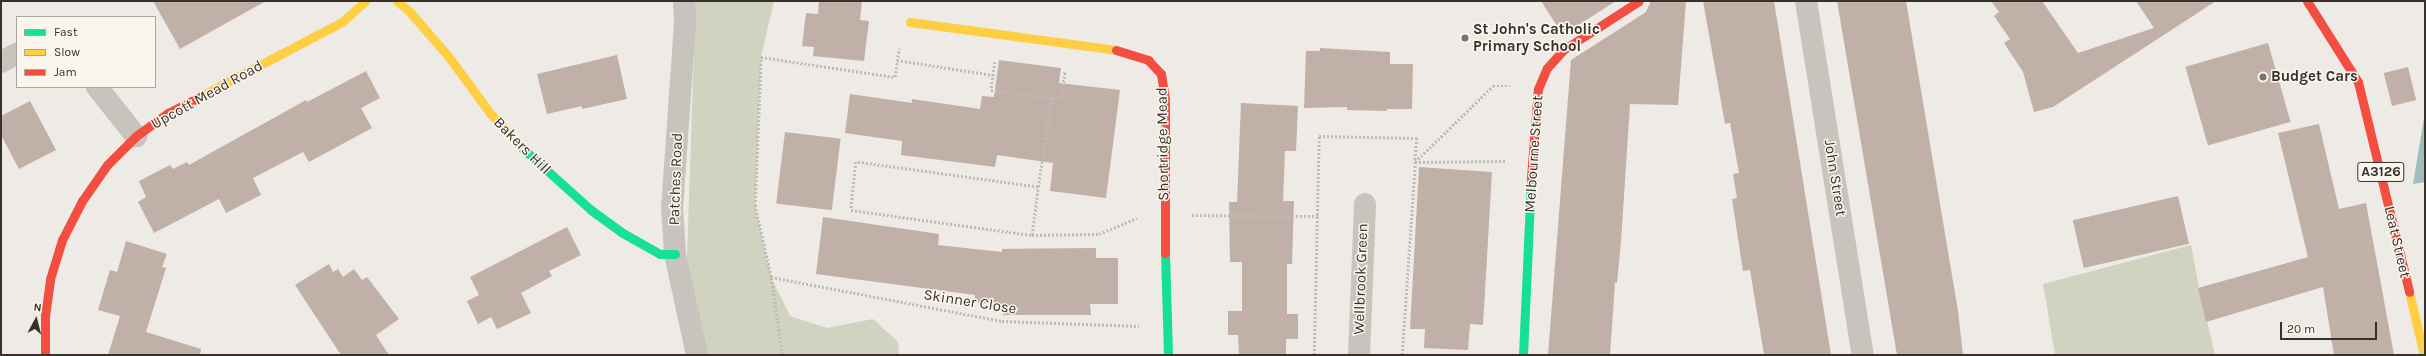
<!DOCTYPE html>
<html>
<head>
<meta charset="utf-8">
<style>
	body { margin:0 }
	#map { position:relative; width:2426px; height:356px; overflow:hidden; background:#eeeae5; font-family:Karla,sans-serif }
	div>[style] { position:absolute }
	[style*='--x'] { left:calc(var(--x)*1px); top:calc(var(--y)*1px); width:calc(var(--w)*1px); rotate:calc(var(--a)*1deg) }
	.green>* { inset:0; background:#cfd3c0 }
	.water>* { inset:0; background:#a2bdbe }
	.building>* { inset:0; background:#c1b0a7; transform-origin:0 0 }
	.path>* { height:2.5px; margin-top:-1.25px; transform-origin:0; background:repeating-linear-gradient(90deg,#c0bbb6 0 2px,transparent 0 4px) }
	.street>* { height:22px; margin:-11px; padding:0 11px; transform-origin:11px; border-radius:11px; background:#c8c3bd }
	.fast>* { height:9px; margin:-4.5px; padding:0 4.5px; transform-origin:4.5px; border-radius:4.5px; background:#16e098 }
	.slow>* { height:9px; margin:-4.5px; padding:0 4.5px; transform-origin:4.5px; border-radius:4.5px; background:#ffcf43 }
	.jam>* { height:9px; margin:-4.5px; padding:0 4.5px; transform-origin:4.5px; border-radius:4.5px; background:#f24e42 }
	.dots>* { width:11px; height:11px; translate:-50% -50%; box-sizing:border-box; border:2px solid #faf5ed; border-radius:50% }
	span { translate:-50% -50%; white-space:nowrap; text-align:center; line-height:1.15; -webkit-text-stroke:3px #faf5ed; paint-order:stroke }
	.shield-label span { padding:1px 3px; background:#faf5ed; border:1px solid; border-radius:3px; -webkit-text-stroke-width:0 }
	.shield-label { font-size:14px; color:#39302b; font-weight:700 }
	.poi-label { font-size:15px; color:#39302b; font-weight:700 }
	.left { translate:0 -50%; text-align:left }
	.street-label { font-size:15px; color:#39302b }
	.frame { position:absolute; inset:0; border:2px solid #39302b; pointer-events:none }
	.legend { position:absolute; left:16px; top:16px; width:140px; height:72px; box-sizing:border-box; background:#faf5ed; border:1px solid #ada69f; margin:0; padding:5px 7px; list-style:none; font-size:12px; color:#39302b }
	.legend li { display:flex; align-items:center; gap:8px; height:20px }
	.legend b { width:20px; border:1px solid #ada69f }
	.north { position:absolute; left:16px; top:300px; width:40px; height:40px; -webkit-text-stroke:3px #faf5ed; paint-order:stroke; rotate:7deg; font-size:11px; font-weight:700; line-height:16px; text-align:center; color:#39302b }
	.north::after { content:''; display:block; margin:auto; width:14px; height:18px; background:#39302b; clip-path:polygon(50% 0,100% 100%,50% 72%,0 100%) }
	.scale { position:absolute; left:2280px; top:322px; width:97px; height:18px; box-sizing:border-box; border:2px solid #39302b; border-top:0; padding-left:5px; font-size:12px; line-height:14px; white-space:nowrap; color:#39302b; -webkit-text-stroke:3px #faf5ed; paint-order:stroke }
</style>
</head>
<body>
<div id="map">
	<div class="green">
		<i style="clip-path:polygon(693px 1px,774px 1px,761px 57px,755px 206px,771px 277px,790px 316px,827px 328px,873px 319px,898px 342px,899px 355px,703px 355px,687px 257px,695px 19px)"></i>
		<i style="clip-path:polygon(2191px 245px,2199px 288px,2215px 355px,2055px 355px,2043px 284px)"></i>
	</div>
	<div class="water">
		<i style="clip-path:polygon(2425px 112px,2425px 182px,2413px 184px)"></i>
	</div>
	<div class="building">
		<i style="clip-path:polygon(153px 1px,266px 1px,180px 49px)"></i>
		<i style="clip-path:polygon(819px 1px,862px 1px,860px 20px,869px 21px,864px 61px,813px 56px,814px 47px,802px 46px,806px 13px,818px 14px)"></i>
		<i style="clip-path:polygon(1541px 1px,1616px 1px,1563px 35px)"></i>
		<i style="clip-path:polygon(1651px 1px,1686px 1px,1678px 105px,1630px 104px,1621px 242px,1617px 283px,1615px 282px,1610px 355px,1548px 355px,1571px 60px,1646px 12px)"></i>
		<i style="clip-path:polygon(1703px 1px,1774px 1px,1831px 355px,1764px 355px,1750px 270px,1743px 271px,1732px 199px,1737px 198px,1733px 174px,1739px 173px,1730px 123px,1725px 124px)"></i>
		<i style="clip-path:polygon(1837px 1px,1906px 1px,1958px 311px,1963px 355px,1897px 355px)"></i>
		<i style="clip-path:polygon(1991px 1px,2042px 1px,2078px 53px,2154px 28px,2136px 1px,2216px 1px,2053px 107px,2034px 112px,2023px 72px,2004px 43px,2010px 39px,1994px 16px,1999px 12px)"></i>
		<i style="left:2268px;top:43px;width:82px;height:86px;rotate:74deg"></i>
		<i style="clip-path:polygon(1320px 48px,1390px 52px,1390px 64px,1413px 64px,1412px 109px,1387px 109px,1387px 111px,1347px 110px,1347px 107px,1304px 108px,1306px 51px,1320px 51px)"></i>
		<i style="clip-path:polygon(617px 55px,627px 99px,582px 109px,582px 106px,547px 114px,537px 74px)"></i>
		<i style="clip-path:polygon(999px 60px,1061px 68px,1059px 83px,1120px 90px,1106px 198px,1050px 191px,1053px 163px,997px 155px,995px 167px,901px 155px,902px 141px,845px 133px,850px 94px,912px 103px,912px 99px,980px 109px,982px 96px,994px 97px)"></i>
		<i style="left:2408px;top:67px;width:34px;height:25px;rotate:76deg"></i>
		<i style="clip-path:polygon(366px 71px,380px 98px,361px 108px,372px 128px,309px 162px,303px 152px,253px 178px,261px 195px,226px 213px,219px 199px,154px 233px,138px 202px,146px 197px,139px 181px,170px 165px,173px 169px,187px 162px,189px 165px,306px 100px,307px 102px)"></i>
		<i style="clip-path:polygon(30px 101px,56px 150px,19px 169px,1px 135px,1px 116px)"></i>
		<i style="clip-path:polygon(1241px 103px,1298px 106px,1296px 151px,1285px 151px,1283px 201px,1294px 201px,1292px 264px,1287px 264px,1287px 314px,1298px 314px,1298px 339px,1286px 339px,1286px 355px,1239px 355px,1238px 335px,1228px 335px,1228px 311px,1242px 311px,1242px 262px,1230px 262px,1229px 202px,1237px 202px)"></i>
		<i style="clip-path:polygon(2319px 124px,2339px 209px,2366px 203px,2394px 355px,2334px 355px,2323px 287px,2206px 322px,2198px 288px,2308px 257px,2278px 133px)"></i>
		<i style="left:785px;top:132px;width:56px;height:72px;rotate:7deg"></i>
		<i style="clip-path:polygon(1419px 167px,1492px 172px,1483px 325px,1470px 324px,1468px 350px,1424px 348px,1425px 329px,1410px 329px)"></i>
		<i style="left:2178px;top:196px;width:49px;height:108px;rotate:77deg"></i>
		<i style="clip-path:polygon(823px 217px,939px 234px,938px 245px,1002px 252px,1002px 249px,1096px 248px,1096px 258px,1118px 258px,1118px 304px,1090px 304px,1091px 315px,1003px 315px,1003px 304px,975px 303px,975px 295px,816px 274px)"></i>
		<i style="clip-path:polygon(567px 227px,581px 255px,549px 271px,552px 276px,521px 293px,531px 313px,497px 329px,491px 317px,478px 324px,467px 301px,479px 295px,470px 277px)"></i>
		<i style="clip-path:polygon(126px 241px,167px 254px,162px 267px,166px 268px,146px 332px,201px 349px,200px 355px,108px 355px,120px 316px,98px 310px,110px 270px,117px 272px)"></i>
		<i style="clip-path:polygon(329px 264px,333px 272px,338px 269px,343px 277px,354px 269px,362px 280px,367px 277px,399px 319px,376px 335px,389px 355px,341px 355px,295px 285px)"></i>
	</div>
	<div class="path">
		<i style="--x:897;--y:60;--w:97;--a:8.9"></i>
		<i style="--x:995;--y:62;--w:28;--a:98"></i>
		<i style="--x:991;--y:90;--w:62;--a:7.5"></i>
		<i style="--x:1038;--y:187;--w:90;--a:-81.1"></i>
		<i style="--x:1052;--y:98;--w:9;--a:0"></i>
		<i style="--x:1061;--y:98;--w:28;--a:-82"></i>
		<i style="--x:1192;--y:215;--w:126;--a:0.5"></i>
		<i style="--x:1032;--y:235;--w:48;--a:-82.9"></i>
		<i style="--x:1038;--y:187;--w:184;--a:-172.2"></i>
		<i style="--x:856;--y:162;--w:48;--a:95.9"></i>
		<i style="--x:851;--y:210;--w:183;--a:7.9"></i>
		<i style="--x:1032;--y:235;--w:67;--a:-0.9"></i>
		<i style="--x:1099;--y:234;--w:41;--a:-22.8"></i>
		<i style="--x:771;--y:277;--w:235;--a:10.8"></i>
		<i style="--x:1002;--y:321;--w:137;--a:2.1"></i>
		<i style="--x:782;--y:355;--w:79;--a:-98"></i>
		<i style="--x:771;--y:277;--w:73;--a:-102.7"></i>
		<i style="--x:755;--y:206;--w:149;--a:-87.7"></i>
		<i style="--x:761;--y:57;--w:135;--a:8.5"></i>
		<i style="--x:895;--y:77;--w:29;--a:-82"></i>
		<i style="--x:1314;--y:355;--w:219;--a:-88.7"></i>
		<i style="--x:1319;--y:136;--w:98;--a:1.2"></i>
		<i style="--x:1417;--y:138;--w:24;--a:95"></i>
		<i style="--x:1415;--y:162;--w:90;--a:-0.6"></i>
		<i style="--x:1402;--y:355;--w:193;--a:-86.1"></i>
		<i style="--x:1415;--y:162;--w:109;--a:-44.3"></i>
		<i style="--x:1493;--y:86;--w:17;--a:0"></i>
	</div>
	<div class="street">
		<i style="--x:684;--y:1;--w:22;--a:87"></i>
		<i style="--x:685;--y:23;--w:184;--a:94"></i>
		<i style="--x:672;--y:207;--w:47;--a:86.3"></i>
		<i style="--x:675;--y:254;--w:103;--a:77.7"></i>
		<i style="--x:1806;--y:1;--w:359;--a:80.9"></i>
		<i style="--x:1;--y:62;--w:18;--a:-27"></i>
		<i style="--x:97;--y:87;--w:63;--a:51.5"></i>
		<i style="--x:1359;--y:355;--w:151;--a:-87.7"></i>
	</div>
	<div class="fast">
		<i style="--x:520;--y:146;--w:96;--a:42"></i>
		<i style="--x:591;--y:210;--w:37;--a:36"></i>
		<i style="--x:621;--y:232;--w:45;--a:29.4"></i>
		<i style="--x:660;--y:254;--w:15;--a:0"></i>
		<i style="--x:1165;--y:253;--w:102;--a:88.3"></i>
		<i style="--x:1523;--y:355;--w:178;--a:-87.4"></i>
	</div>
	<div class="slow">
		<i style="--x:397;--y:1;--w:17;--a:40"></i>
		<i style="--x:410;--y:12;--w:58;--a:49.2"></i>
		<i style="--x:448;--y:56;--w:71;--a:53.6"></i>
		<i style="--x:490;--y:113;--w:45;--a:47.7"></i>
		<i style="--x:910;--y:22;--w:208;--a:7.7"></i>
		<i style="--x:201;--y:96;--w:159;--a:-27.7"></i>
		<i style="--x:342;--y:22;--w:31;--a:-42"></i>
		<i style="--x:2409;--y:292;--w:65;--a:76.6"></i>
	</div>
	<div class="jam">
		<i style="--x:2307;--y:1;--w:96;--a:57.8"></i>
		<i style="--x:2358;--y:82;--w:216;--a:76.3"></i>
		<i style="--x:1116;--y:50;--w:34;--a:17"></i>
		<i style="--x:1148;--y:60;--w:19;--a:47"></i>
		<i style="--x:1161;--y:74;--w:26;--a:81"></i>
		<i style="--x:1165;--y:100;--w:153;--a:90"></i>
		<i style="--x:1531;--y:177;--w:88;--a:-85.5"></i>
		<i style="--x:1538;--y:89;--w:23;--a:-67"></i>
		<i style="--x:1547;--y:68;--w:24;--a:-48"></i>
		<i style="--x:1563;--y:50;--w:90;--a:-32.8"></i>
		<i style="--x:45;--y:355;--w:39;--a:-90"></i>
		<i style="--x:45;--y:316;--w:37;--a:-82"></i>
		<i style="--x:50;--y:279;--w:41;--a:-72.9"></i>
		<i style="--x:62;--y:240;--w:44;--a:-62.9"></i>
		<i style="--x:82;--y:201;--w:44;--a:-55.2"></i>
		<i style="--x:107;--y:165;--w:41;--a:-45"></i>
		<i style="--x:136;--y:136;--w:39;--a:-36"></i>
		<i style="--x:168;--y:113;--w:37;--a:-27"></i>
	</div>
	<div class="dots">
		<i style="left:1465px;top:38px;background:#78716c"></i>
		<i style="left:2263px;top:77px;background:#78716c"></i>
	</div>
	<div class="shield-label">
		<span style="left:2381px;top:172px">A3126</span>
	</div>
	<div class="poi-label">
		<span class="left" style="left:1473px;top:38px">St John's Catholic<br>Primary School</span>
		<span class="left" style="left:2271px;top:77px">Budget Cars</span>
	</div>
	<div class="street-label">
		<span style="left:207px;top:95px;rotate:-29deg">Upcott Mead Road</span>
		<span style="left:1163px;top:144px;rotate:-91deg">Shortridge Mead</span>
		<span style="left:522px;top:146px;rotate:45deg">Bakers Hill</span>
		<span style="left:1534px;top:154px;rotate:-86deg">Melbourne Street</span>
		<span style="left:1835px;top:178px;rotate:81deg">John Street</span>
		<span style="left:676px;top:179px;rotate:-88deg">Patches Road</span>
		<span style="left:2397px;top:242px;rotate:77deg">Leat Street</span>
		<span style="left:1361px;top:279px;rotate:-88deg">Wellbrook Green</span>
		<span style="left:970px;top:302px;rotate:9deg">Skinner Close</span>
	</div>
	<div class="frame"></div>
	<ul class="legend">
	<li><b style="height:5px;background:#16e098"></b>Fast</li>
	<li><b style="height:5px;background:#ffcf43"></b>Slow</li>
	<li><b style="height:5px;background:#f24e42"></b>Jam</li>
	</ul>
	<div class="north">N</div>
	<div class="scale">20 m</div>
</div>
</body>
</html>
